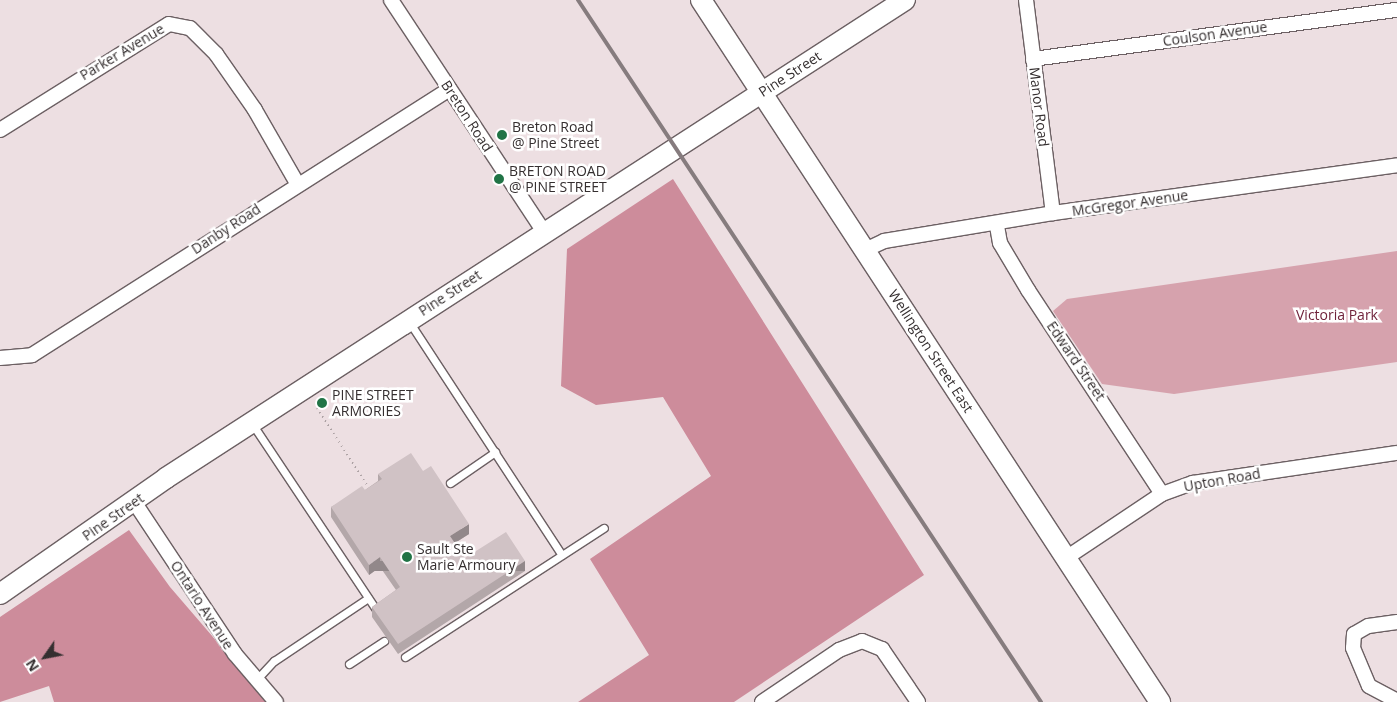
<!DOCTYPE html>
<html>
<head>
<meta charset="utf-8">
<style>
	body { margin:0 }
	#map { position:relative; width:1397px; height:702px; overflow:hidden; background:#eddfe2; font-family:"Open Sans",sans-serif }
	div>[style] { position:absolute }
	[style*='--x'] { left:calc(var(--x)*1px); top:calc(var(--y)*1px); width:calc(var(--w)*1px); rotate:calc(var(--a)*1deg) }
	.green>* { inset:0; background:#d6a2ad }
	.forest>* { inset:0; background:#cd8c9b }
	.path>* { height:2px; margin-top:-1px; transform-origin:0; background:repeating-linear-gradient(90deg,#aca1a3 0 1px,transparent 0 5px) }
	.roads { filter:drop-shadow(1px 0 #6c6063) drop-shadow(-1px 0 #6c6063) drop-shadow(0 1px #6c6063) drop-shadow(0 -1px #6c6063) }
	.lane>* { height:7px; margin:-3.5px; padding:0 3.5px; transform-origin:3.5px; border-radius:3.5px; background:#fff }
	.street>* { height:14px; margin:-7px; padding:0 7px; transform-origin:7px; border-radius:7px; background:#fff }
	.secondary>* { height:20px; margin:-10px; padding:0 10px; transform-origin:10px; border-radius:10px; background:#fff }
	.rail>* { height:4px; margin:-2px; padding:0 2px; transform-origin:2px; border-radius:2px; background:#867c7e }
	.wall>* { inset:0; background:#b3a7a9 }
	.shaded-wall>* { inset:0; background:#92888a; transform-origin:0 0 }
	.building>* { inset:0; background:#d0c2c5 }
	.dots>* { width:14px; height:14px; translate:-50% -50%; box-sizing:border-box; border:2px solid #fff; border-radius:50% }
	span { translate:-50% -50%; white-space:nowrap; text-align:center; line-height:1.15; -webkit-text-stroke:5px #fff; paint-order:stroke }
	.street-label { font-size:14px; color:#352f30 }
	.poi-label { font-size:14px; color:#352f30 }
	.left { translate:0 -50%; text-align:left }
	.park-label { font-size:14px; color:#70233b }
	.north { position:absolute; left:20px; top:632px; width:50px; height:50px; -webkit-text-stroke:4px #fff; paint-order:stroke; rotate:237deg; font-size:14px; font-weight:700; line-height:20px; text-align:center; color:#352f30 }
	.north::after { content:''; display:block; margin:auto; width:18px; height:22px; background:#352f30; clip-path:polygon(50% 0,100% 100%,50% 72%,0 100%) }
</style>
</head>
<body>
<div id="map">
	<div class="green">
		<i style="clip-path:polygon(1397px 251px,1397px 362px,1174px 394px,1102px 384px,1053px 311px,1067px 299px)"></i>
	</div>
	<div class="forest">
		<i style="clip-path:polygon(673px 179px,924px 575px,734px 702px,578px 702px,649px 655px,590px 559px,711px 476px,663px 397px,596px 405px,561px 386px,567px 249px)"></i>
		<i style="clip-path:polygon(129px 530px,170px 587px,269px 702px,54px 702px,49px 686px,0 702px,0 617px)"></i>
	</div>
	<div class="path">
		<i style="--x:317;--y:408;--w:95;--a:57"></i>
	</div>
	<div class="roads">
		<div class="lane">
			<i style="--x:410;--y:323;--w:277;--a:56.8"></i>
			<i style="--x:253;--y:425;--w:224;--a:56.3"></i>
			<i style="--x:450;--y:483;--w:55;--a:-34.6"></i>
			<i style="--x:405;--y:657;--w:237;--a:-33"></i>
			<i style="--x:349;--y:664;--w:42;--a:-33.3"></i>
			<i style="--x:257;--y:679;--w:25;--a:-47"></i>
			<i style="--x:274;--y:661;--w:113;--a:-33.8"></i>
		</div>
		<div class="street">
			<i style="--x:391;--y:0;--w:278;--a:56.6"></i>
			<i style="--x:1026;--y:0;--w:215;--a:82.8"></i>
			<i style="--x:1033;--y:59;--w:367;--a:-7.7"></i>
			<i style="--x:0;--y:130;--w:199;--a:-32.1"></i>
			<i style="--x:169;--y:24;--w:21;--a:11"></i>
			<i style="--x:190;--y:28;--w:37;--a:45"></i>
			<i style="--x:216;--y:54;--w:68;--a:55.1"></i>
			<i style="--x:255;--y:110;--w:84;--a:60.1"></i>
			<i style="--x:997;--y:226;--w:17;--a:80"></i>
			<i style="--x:1000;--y:243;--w:55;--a:59.2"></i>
			<i style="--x:1028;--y:290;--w:244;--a:56.7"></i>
			<i style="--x:865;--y:250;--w:21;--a:-25"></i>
			<i style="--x:884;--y:241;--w:171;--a:-9.4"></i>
			<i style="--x:1053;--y:213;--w:347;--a:-7.9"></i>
			<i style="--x:0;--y:358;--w:32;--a:-5"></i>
			<i style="--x:32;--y:355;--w:495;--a:-32.5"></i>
			<i style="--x:135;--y:503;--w:181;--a:56.5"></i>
			<i style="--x:235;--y:654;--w:63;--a:49.5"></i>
			<i style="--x:1066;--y:558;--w:115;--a:-33.7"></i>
			<i style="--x:1162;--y:494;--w:33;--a:-20"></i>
			<i style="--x:1193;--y:483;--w:206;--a:-8.4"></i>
			<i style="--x:1397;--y:622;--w:29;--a:172"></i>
			<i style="--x:1368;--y:626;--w:16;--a:150"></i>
			<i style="--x:1354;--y:634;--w:14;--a:94"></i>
			<i style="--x:1353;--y:648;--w:41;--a:67.2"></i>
			<i style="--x:1369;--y:686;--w:32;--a:28"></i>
			<i style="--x:762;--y:702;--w:93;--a:-34"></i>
			<i style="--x:839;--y:650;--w:25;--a:-21"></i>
			<i style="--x:862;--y:641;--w:22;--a:22"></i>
			<i style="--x:882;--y:649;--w:64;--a:55.8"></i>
		</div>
		<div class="secondary">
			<i style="--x:701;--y:0;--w:839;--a:56.82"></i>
			<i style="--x:0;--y:594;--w:203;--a:-34.9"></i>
			<i style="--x:166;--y:478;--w:880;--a:-32.9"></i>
		</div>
	</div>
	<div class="rail">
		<i style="--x:578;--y:0;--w:841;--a:56.59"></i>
	</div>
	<div class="wall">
		<i style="clip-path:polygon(378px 474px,469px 534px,455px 543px,465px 558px,525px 571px,398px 654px,372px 617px,372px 607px,396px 590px,380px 567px,369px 575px,331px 517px,331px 507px,365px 490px,378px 481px)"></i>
	</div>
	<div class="shaded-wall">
		<i style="clip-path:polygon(469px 524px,469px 534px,450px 546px,450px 536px)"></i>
		<i style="clip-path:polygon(380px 557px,380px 567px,369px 575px,369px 565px)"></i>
		<i style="left:525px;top:561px;width:10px;height:152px;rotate:90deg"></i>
	</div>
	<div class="building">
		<i style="clip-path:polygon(411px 453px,423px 471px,431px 466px,469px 524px,450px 536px,465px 558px,506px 532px,525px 561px,398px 644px,372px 607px,400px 587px,380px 557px,369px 565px,331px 507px,362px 486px,365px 490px,382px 479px,378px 474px)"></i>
	</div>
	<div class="dots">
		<i style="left:502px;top:135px;background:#217446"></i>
		<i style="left:499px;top:179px;background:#217446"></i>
		<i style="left:322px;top:403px;background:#217446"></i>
		<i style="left:407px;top:557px;background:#217446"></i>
	</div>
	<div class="street-label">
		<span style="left:1215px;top:34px;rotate:-8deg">Coulson Avenue</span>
		<span style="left:122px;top:52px;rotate:-31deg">Parker Avenue</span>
		<span style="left:790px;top:74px;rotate:-33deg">Pine Street</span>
		<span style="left:1039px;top:107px;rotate:83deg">Manor Road</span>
		<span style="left:467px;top:116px;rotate:57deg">Breton Road</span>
		<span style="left:1130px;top:203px;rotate:-8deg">McGregor Avenue</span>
		<span style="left:226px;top:229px;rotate:-33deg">Danby Road</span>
		<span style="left:450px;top:293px;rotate:-33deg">Pine Street</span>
		<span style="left:931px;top:351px;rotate:57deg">Wellington Street East</span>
		<span style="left:1076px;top:361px;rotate:56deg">Edward Street</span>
		<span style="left:1222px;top:480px;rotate:-10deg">Upton Road</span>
		<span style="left:113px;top:517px;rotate:-35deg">Pine Street</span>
		<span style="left:202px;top:605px;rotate:57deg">Ontario Avenue</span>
	</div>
	<div class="poi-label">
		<span class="left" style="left:512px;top:135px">Breton Road<br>@ Pine Street</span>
		<span class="left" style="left:509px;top:179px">BRETON ROAD<br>@ PINE STREET</span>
		<span class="left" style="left:332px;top:403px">PINE STREET<br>ARMORIES</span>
		<span class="left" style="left:417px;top:557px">Sault Ste<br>Marie Armoury</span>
	</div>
	<div class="park-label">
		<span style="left:1337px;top:315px">Victoria Park</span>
	</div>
	<div class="north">N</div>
</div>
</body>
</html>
